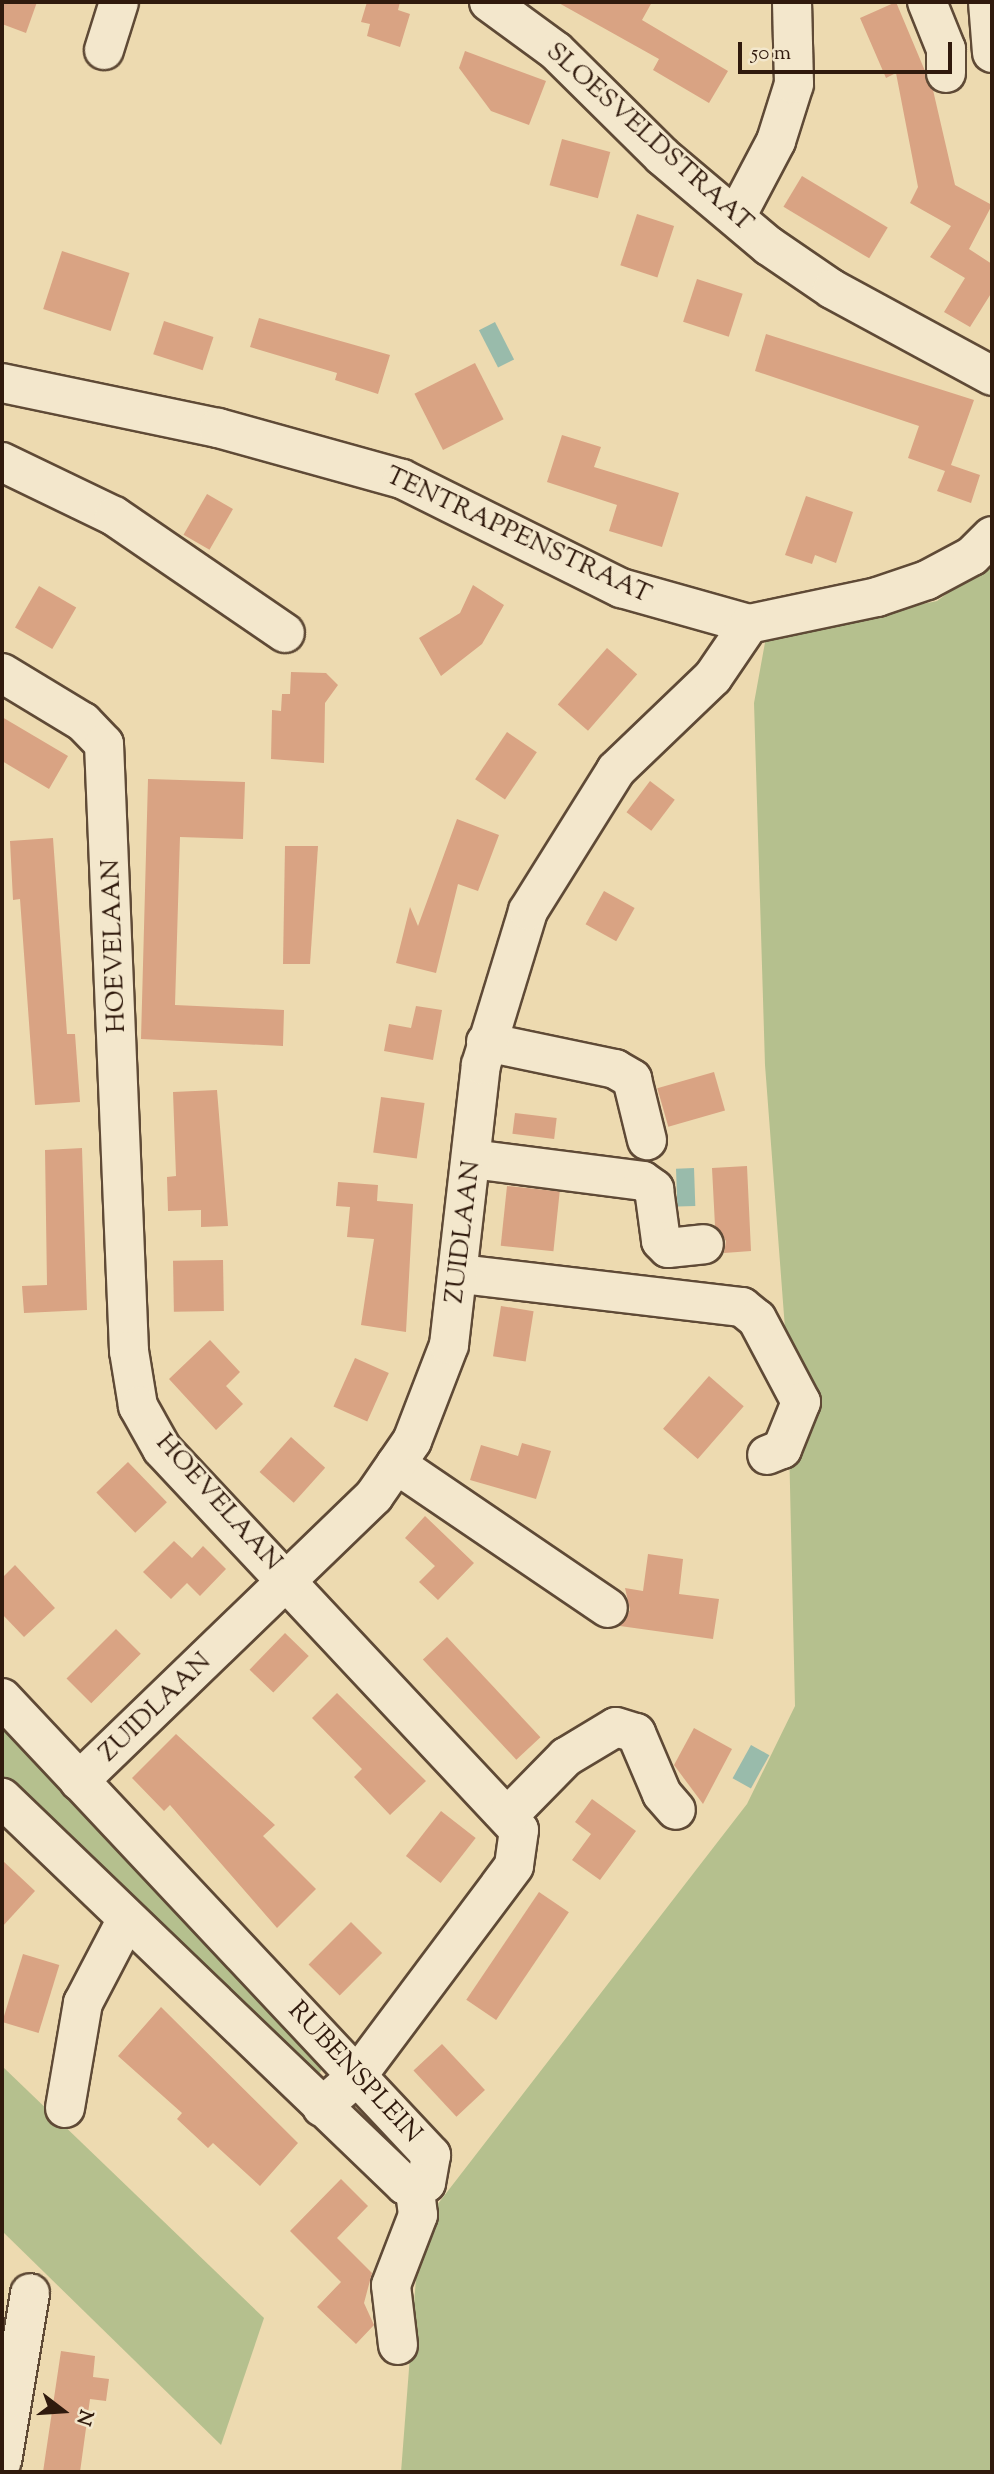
<!DOCTYPE html>
<html>
<head>
<meta charset="utf-8">
<style>
	body { margin:0 }
	#map { position:relative; width:994px; height:2474px; overflow:hidden; background:#eddab0; font-family:"Sorts Mill Goudy",serif }
	div>[style] { position:absolute }
	[style*='--x'] { left:calc(var(--x)*1px); top:calc(var(--y)*1px); width:calc(var(--w)*1px); rotate:calc(var(--a)*1deg) }
	.green>* { inset:0; background:#b5c08e }
	.water>* { inset:0; background:#99bbab; transform-origin:0 0 }
	.building>* { inset:0; background:#d9a383; transform-origin:0 0 }
	.roads { filter:drop-shadow(2px 0 #5f4a36) drop-shadow(-2px 0 #5f4a36) drop-shadow(0 2px #5f4a36) drop-shadow(0 -2px #5f4a36) }
	.minor>* { height:38px; margin:-19px; padding:0 19px; transform-origin:19px; border-radius:19px; background:#f3e7cc }
	span { translate:-50% -50%; white-space:nowrap; text-align:center; line-height:1.15; -webkit-text-stroke:5px #f3e7cc; paint-order:stroke }
	.street-label { font-size:26px; color:#301a0d }
	.frame { position:absolute; inset:0; border:4px solid #301a0d; pointer-events:none }
	.north { position:absolute; left:28px; top:2376px; width:70px; height:70px; -webkit-text-stroke:5px #f3e7cc; paint-order:stroke; rotate:107deg; font-size:19px; font-weight:700; line-height:28px; text-align:center; color:#301a0d }
	.north::after { content:''; display:block; margin:auto; width:24px; height:32px; background:#301a0d; clip-path:polygon(50% 0,100% 100%,50% 72%,0 100%) }
	.scale { position:absolute; left:738px; top:42px; width:214px; height:32px; box-sizing:border-box; border:4px solid #301a0d; border-top:0; padding-left:9px; font-size:21px; line-height:24px; white-space:nowrap; color:#301a0d; -webkit-text-stroke:5px #f3e7cc; paint-order:stroke }
</style>
</head>
<body>
<div id="map">
	<div class="green">
		<i style="clip-path:polygon(992px 560px,992px 2472px,401px 2472px,420px 2227px,747px 1804px,795px 1706px,787px 1355px,765px 1065px,754px 703px,766px 637px,937px 601px)"></i>
		<i style="clip-path:polygon(2px 1714px,328px 2059px,313px 2084px,2px 1782px)"></i>
		<i style="clip-path:polygon(2px 2066px,264px 2318px,221px 2445px,2px 2231px)"></i>
	</div>
	<div class="water">
		<i style="left:495px;top:322px;width:42px;height:18px;rotate:63deg"></i>
		<i style="left:694px;top:1168px;width:38px;height:18px;rotate:88deg"></i>
		<i style="left:751px;top:1745px;width:21px;height:38px;rotate:29deg"></i>
	</div>
	<div class="building">
		<i style="clip-path:polygon(2px 2px,37px 2px,26px 33px,2px 24px)"></i>
		<i style="clip-path:polygon(367px 2px,400px 2px,398px 10px,410px 14px,400px 47px,367px 36px,370px 24px,361px 22px)"></i>
		<i style="clip-path:polygon(557px 2px,652px 2px,642px 20px,728px 71px,709px 103px,653px 70px,659px 59px)"></i>
		<i style="clip-path:polygon(896px 2px,933px 90px,955px 185px,992px 205px,969px 249px,992px 264px,992px 292px,970px 327px,944px 312px,965px 278px,930px 257px,951px 226px,910px 203px,918px 187px,896px 73px,886px 78px,860px 18px)"></i>
		<i style="clip-path:polygon(465px 51px,546px 81px,529px 125px,491px 111px,459px 68px)"></i>
		<i style="left:562px;top:139px;width:50px;height:48px;rotate:15deg"></i>
		<i style="left:802px;top:176px;width:100px;height:36px;rotate:31deg"></i>
		<i style="left:637px;top:214px;width:39px;height:54px;rotate:18deg"></i>
		<i style="left:62px;top:251px;width:71px;height:61px;rotate:18deg"></i>
		<i style="left:697px;top:279px;width:48px;height:45px;rotate:18deg"></i>
		<i style="clip-path:polygon(259px 318px,390px 355px,378px 394px,335px 380px,337px 373px,250px 347px)"></i>
		<i style="left:164px;top:321px;width:52px;height:35px;rotate:18deg"></i>
		<i style="clip-path:polygon(766px 334px,974px 400px,951px 465px,980px 475px,971px 503px,937px 491px,945px 471px,908px 458px,919px 426px,755px 371px)"></i>
		<i style="left:475px;top:363px;width:63px;height:68px;rotate:63deg"></i>
		<i style="clip-path:polygon(562px 435px,601px 447px,594px 467px,679px 493px,662px 547px,609px 531px,617px 505px,547px 482px)"></i>
		<i style="left:207px;top:494px;width:30px;height:47px;rotate:30deg"></i>
		<i style="clip-path:polygon(806px 496px,853px 512px,836px 563px,815px 555px,812px 564px,785px 555px)"></i>
		<i style="clip-path:polygon(473px 585px,504px 605px,482px 644px,441px 676px,419px 638px,460px 613px)"></i>
		<i style="left:39px;top:586px;width:43px;height:48px;rotate:30deg"></i>
		<i style="left:607px;top:648px;width:40px;height:75px;rotate:41deg"></i>
		<i style="clip-path:polygon(291px 672px,326px 673px,338px 685px,325px 703px,324px 763px,271px 759px,272px 710px,281px 711px,282px 694px,290px 694px)"></i>
		<i style="clip-path:polygon(2px 717px,68px 756px,49px 789px,2px 761px)"></i>
		<i style="left:507px;top:732px;width:36px;height:57px;rotate:34deg"></i>
		<i style="clip-path:polygon(148px 779px,245px 782px,243px 839px,180px 837px,175px 1005px,284px 1010px,283px 1046px,141px 1039px)"></i>
		<i style="left:650px;top:781px;width:31px;height:39px;rotate:37deg"></i>
		<i style="clip-path:polygon(457px 819px,499px 835px,478px 891px,458px 884px,436px 973px,396px 963px,410px 907px,418px 926px)"></i>
		<i style="clip-path:polygon(53px 838px,67px 1034px,75px 1034px,80px 1102px,35px 1105px,20px 899px,13px 900px,10px 841px)"></i>
		<i style="clip-path:polygon(285px 846px,318px 846px,310px 964px,283px 964px)"></i>
		<i style="left:604px;top:891px;width:35px;height:38px;rotate:29deg"></i>
		<i style="clip-path:polygon(416px 1006px,442px 1010px,433px 1060px,384px 1051px,389px 1024px,411px 1028px)"></i>
		<i style="left:714px;top:1072px;width:40px;height:59px;rotate:74deg"></i>
		<i style="clip-path:polygon(217px 1090px,228px 1226px,201px 1227px,201px 1210px,168px 1211px,167px 1177px,176px 1176px,173px 1092px)"></i>
		<i style="left:381px;top:1097px;width:44px;height:56px;rotate:8deg"></i>
		<i style="left:515px;top:1113px;width:42px;height:21px;rotate:7deg"></i>
		<i style="clip-path:polygon(82px 1148px,87px 1310px,24px 1313px,22px 1286px,47px 1285px,45px 1150px)"></i>
		<i style="clip-path:polygon(747px 1166px,751px 1251px,724px 1253px,726px 1241px,715px 1226px,712px 1168px)"></i>
		<i style="clip-path:polygon(338px 1182px,378px 1185px,377px 1201px,413px 1204px,406px 1332px,361px 1325px,374px 1239px,347px 1237px,350px 1207px,336px 1206px)"></i>
		<i style="left:507px;top:1186px;width:53px;height:60px;rotate:6deg"></i>
		<i style="left:223px;top:1260px;width:51px;height:50px;rotate:89deg"></i>
		<i style="left:501px;top:1306px;width:33px;height:51px;rotate:9deg"></i>
		<i style="clip-path:polygon(210px 1340px,240px 1372px,226px 1386px,243px 1404px,216px 1430px,169px 1379px)"></i>
		<i style="left:355px;top:1358px;width:37px;height:53px;rotate:24deg"></i>
		<i style="left:709px;top:1376px;width:46px;height:70px;rotate:41deg"></i>
		<i style="left:291px;top:1437px;width:46px;height:47px;rotate:42deg"></i>
		<i style="clip-path:polygon(522px 1443px,551px 1451px,536px 1499px,470px 1480px,481px 1445px,518px 1456px)"></i>
		<i style="left:128px;top:1462px;width:56px;height:44px;rotate:46deg"></i>
		<i style="clip-path:polygon(425px 1516px,474px 1563px,438px 1600px,419px 1582px,435px 1566px,405px 1538px)"></i>
		<i style="clip-path:polygon(174px 1541px,192px 1558px,203px 1546px,226px 1569px,200px 1596px,187px 1583px,171px 1599px,143px 1572px)"></i>
		<i style="clip-path:polygon(648px 1554px,683px 1559px,679px 1594px,719px 1599px,713px 1639px,620px 1626px,630px 1610px,625px 1588px,643px 1591px)"></i>
		<i style="clip-path:polygon(15px 1565px,55px 1608px,24px 1637px,2px 1614px,2px 1578px)"></i>
		<i style="left:116px;top:1629px;width:35px;height:70px;rotate:45deg"></i>
		<i style="left:285px;top:1633px;width:33px;height:51px;rotate:44deg"></i>
		<i style="left:447px;top:1637px;width:137px;height:33px;rotate:47deg"></i>
		<i style="clip-path:polygon(337px 1693px,426px 1781px,390px 1815px,354px 1777px,362px 1769px,312px 1718px)"></i>
		<i style="clip-path:polygon(694px 1728px,732px 1749px,703px 1804px,674px 1765px)"></i>
		<i style="clip-path:polygon(176px 1734px,275px 1825px,263px 1836px,316px 1889px,277px 1928px,170px 1805px,164px 1811px,132px 1778px)"></i>
		<i style="clip-path:polygon(592px 1799px,636px 1831px,600px 1880px,572px 1860px,591px 1834px,575px 1822px)"></i>
		<i style="left:441px;top:1811px;width:44px;height:57px;rotate:38deg"></i>
		<i style="clip-path:polygon(2px 1860px,35px 1891px,2px 1927px)"></i>
		<i style="left:539px;top:1892px;width:36px;height:130px;rotate:34deg"></i>
		<i style="left:351px;top:1922px;width:44px;height:60px;rotate:45deg"></i>
		<i style="left:23px;top:1954px;width:38px;height:71px;rotate:17deg"></i>
		<i style="clip-path:polygon(161px 2007px,298px 2143px,260px 2186px,213px 2143px,208px 2148px,177px 2119px,182px 2113px,118px 2056px)"></i>
		<i style="left:442px;top:2044px;width:63px;height:39px;rotate:47deg"></i>
		<i style="clip-path:polygon(341px 2179px,368px 2206px,337px 2238px,372px 2273px,364px 2303px,374px 2325px,356px 2344px,317px 2307px,341px 2282px,290px 2231px)"></i>
		<i style="clip-path:polygon(61px 2351px,95px 2356px,93px 2377px,109px 2379px,106px 2401px,90px 2399px,80px 2472px,43px 2472px)"></i>
	</div>
	<div class="roads">
		<div class="minor">
			<i style="--x:489;--y:2;--w:83;--a:36.2"></i>
			<i style="--x:556;--y:51;--w:149;--a:44.7"></i>
			<i style="--x:662;--y:156;--w:140;--a:40.1"></i>
			<i style="--x:769;--y:246;--w:76;--a:34.3"></i>
			<i style="--x:832;--y:289;--w:182;--a:28.5"></i>
			<i style="--x:927;--y:2;--w:51;--a:68"></i>
			<i style="--x:946;--y:49;--w:24;--a:90"></i>
			<i style="--x:988;--y:2;--w:51;--a:85.5"></i>
			<i style="--x:104;--y:50;--w:50;--a:-72.6"></i>
			<i style="--x:736;--y:217;--w:86;--a:-62.2"></i>
			<i style="--x:776;--y:141;--w:60;--a:-72.5"></i>
			<i style="--x:794;--y:84;--w:82;--a:-91.4"></i>
			<i style="--x:2;--y:383;--w:221;--a:11.8"></i>
			<i style="--x:218;--y:428;--w:191;--a:15.5"></i>
			<i style="--x:402;--y:479;--w:245;--a:26.5"></i>
			<i style="--x:621;--y:588;--w:133;--a:15.7"></i>
			<i style="--x:749;--y:624;--w:131;--a:-11.9"></i>
			<i style="--x:877;--y:597;--w:53;--a:-18.8"></i>
			<i style="--x:927;--y:580;--w:51;--a:-28.1"></i>
			<i style="--x:972;--y:556;--w:28;--a:-45"></i>
			<i style="--x:2;--y:462;--w:124;--a:25.7"></i>
			<i style="--x:114;--y:516;--w:207;--a:34.4"></i>
			<i style="--x:2;--y:673;--w:95;--a:31.2"></i>
			<i style="--x:83;--y:722;--w:30;--a:46"></i>
			<i style="--x:104;--y:744;--w:608;--a:87.64"></i>
			<i style="--x:129;--y:1351;--w:56;--a:80.7"></i>
			<i style="--x:138;--y:1406;--w:49;--a:60.8"></i>
			<i style="--x:162;--y:1449;--w:522;--a:46.86"></i>
			<i style="--x:519;--y:1830;--w:36;--a:98"></i>
			<i style="--x:514;--y:1866;--w:262;--a:126.8"></i>
			<i style="--x:357;--y:2076;--w:47;--a:138.5"></i>
			<i style="--x:486;--y:1042;--w:132;--a:11.8"></i>
			<i style="--x:615;--y:1069;--w:20;--a:30"></i>
			<i style="--x:632;--y:1079;--w:63;--a:76.2"></i>
			<i style="--x:472;--y:1159;--w:172;--a:7.3"></i>
			<i style="--x:643;--y:1181;--w:14;--a:36"></i>
			<i style="--x:654;--y:1189;--w:52;--a:82.3"></i>
			<i style="--x:661;--y:1241;--w:10;--a:45"></i>
			<i style="--x:668;--y:1248;--w:36;--a:-6"></i>
			<i style="--x:461;--y:1274;--w:283;--a:6.7"></i>
			<i style="--x:742;--y:1307;--w:19;--a:39"></i>
			<i style="--x:757;--y:1319;--w:94;--a:62.1"></i>
			<i style="--x:801;--y:1402;--w:51;--a:112"></i>
			<i style="--x:782;--y:1449;--w:16;--a:158"></i>
			<i style="--x:396;--y:1464;--w:256;--a:34.2"></i>
			<i style="--x:2;--y:1698;--w:627;--a:46.81"></i>
			<i style="--x:431;--y:2155;--w:28;--a:100"></i>
			<i style="--x:426;--y:2183;--w:13;--a:151"></i>
			<i style="--x:415;--y:2189;--w:11;--a:-158"></i>
			<i style="--x:405;--y:2185;--w:559;--a:-136.16"></i>
			<i style="--x:79;--y:1781;--w:410;--a:-44"></i>
			<i style="--x:374;--y:1496;--w:67;--a:-55.4"></i>
			<i style="--x:412;--y:1441;--w:103;--a:-68.9"></i>
			<i style="--x:449;--y:1345;--w:282;--a:-83.5"></i>
			<i style="--x:481;--y:1065;--w:161;--a:-73"></i>
			<i style="--x:528;--y:911;--w:166;--a:-58"></i>
			<i style="--x:616;--y:770;--w:134;--a:-43.8"></i>
			<i style="--x:713;--y:677;--w:64;--a:-55.8"></i>
			<i style="--x:508;--y:1816;--w:83;--a:-45.5"></i>
			<i style="--x:566;--y:1757;--w:58;--a:-31"></i>
			<i style="--x:616;--y:1727;--w:21;--a:17"></i>
			<i style="--x:636;--y:1733;--w:66;--a:66.9"></i>
			<i style="--x:662;--y:1794;--w:21;--a:49"></i>
			<i style="--x:65;--y:2108;--w:107;--a:-80.3"></i>
			<i style="--x:83;--y:2003;--w:95;--a:-62.4"></i>
			<i style="--x:398;--y:2345;--w:60;--a:-96.7"></i>
			<i style="--x:391;--y:2285;--w:75;--a:-68.9"></i>
			<i style="--x:418;--y:2215;--w:26;--a:-97"></i>
			<i style="--x:2;--y:2461;--w:170;--a:-80.5"></i>
		</div>
	</div>
	<div class="street-label">
		<span style="left:649px;top:138px;rotate:42deg">SLOESVELDSTRAAT</span>
		<span style="left:518px;top:536px;rotate:25deg">TENTRAPPENSTRAAT</span>
		<span style="left:115px;top:946px;rotate:-92deg">HOEVELAAN</span>
		<span style="left:464px;top:1232px;rotate:-83deg">ZUIDLAAN</span>
		<span style="left:218px;top:1503px;rotate:48deg">HOEVELAAN</span>
		<span style="left:156px;top:1708px;rotate:-44deg">ZUIDLAAN</span>
		<span style="left:354px;top:2073px;rotate:47deg">RUBENSPLEIN</span>
	</div>
	<div class="frame"></div>
	<div class="north">N</div>
	<div class="scale">50 m</div>
</div>
</body>
</html>
